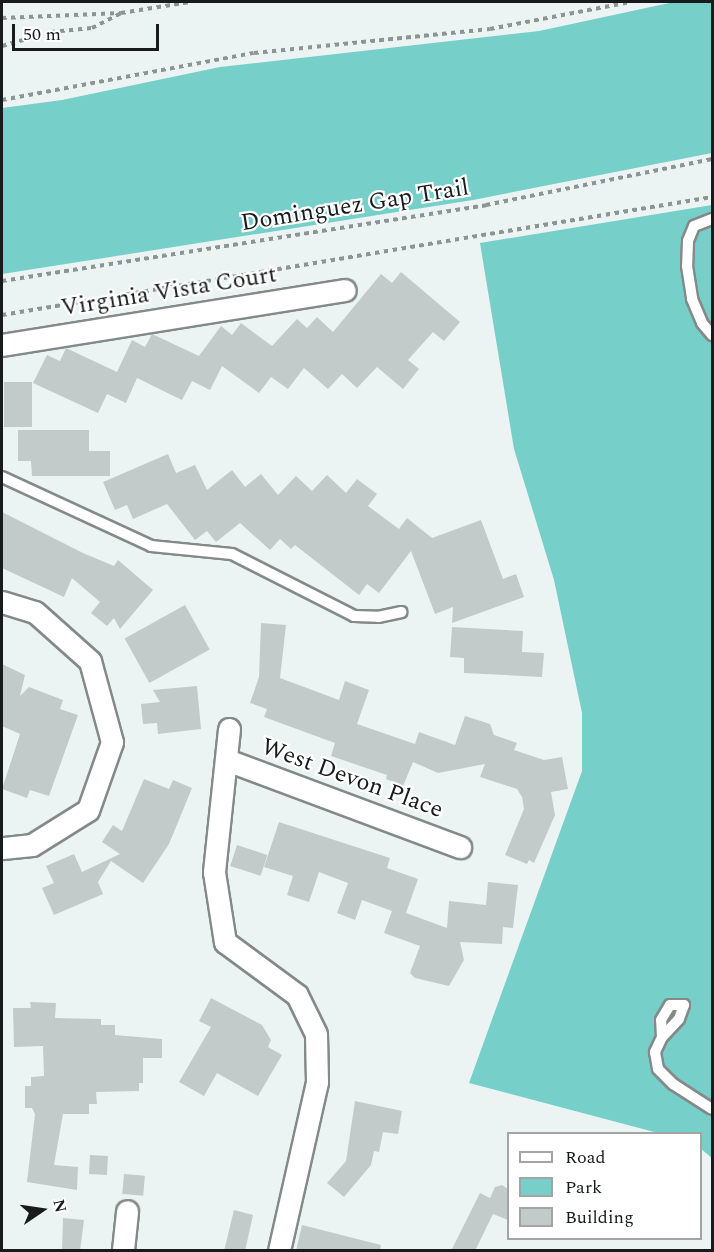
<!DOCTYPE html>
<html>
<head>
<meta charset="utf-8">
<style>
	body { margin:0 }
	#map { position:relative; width:714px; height:1252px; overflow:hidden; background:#ebf4f3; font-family:Spectral,serif }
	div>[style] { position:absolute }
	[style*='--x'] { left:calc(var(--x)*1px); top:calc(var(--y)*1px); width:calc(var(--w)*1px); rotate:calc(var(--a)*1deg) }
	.green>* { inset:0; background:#76d0c9 }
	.building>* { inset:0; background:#c3cbca; transform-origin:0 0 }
	.path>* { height:4px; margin-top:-2px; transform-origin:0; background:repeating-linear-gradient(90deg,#8d9493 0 4.5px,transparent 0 9px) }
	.roads { filter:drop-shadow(2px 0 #838a89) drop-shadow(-2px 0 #838a89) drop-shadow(0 2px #838a89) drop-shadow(0 -2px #838a89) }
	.service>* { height:10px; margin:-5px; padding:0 5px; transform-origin:5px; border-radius:5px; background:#fff }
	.minor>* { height:21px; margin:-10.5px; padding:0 10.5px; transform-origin:10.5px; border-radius:10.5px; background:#fff }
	span { translate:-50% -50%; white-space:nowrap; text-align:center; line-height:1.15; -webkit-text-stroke:4.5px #fff; paint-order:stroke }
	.street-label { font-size:24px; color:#181b1b }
	.frame { position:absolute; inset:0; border:3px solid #181b1b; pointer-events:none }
	.legend { position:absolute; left:507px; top:1132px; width:195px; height:108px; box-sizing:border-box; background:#fff; border:2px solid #a3a4a4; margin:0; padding:8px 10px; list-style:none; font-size:18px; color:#181b1b }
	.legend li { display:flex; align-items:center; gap:12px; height:30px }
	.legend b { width:30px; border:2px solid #a3a4a4 }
	.north { position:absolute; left:12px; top:1180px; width:60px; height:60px; -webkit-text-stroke:4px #fff; paint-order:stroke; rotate:77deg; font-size:16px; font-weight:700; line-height:24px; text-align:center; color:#181b1b }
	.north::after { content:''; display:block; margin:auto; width:21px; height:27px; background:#181b1b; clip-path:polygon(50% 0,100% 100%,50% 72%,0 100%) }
	.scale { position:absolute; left:12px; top:24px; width:147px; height:27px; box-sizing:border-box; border:3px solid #181b1b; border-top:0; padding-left:8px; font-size:18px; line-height:21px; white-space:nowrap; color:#181b1b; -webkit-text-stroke:4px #fff; paint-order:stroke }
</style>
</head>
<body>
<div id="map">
	<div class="green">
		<i style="clip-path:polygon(674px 2px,712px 2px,712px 153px,473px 200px,2px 274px,2px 108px,62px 100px,220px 67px,539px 31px)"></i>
		<i style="clip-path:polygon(712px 205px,712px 1158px,701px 1149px,700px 1134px,658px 1133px,469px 1083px,582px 771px,582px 713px,554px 580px,514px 449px,480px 243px)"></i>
	</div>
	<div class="building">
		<i style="clip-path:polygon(401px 272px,460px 322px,444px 341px,433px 332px,408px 360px,419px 369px,403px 389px,377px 367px,357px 388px,342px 374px,328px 389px,304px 368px,288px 389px,271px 377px,259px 393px,222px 366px,210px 390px,192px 381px,182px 400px,137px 378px,126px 403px,107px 394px,98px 413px,33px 383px,47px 355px,60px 361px,66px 348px,117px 372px,132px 340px,145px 347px,152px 334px,199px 356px,221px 326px,232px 335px,241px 323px,272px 346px,297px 319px,307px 328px,317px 317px,333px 332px,381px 274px,392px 283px)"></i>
		<i style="left:4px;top:382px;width:28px;height:45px"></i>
		<i style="clip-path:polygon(18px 430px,89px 430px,89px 451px,110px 451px,110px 476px,32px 476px,31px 461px,18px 461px)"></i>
		<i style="clip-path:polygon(168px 454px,176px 473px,195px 465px,207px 490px,232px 470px,245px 487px,261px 474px,278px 495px,296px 476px,312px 491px,327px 475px,346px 493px,357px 479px,377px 494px,368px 506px,399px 529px,407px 518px,432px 538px,481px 520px,503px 579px,516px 574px,524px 597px,452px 623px,453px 607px,435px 614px,411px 551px,379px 593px,367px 584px,359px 595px,295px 545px,291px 549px,280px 539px,270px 550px,240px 523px,216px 542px,207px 531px,195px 540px,167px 504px,133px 519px,127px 505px,115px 510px,103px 482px)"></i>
		<i style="clip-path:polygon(2px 512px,83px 553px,114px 566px,118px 560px,153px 590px,120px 629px,114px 618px,107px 626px,91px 613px,100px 602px,72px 578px,64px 597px,2px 568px)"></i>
		<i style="left:185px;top:605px;width:51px;height:69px;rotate:61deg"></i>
		<i style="clip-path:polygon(261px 623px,286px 625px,280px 678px,339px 700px,345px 681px,369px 690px,357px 724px,415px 744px,419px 732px,455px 745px,465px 716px,490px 724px,494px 735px,517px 743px,514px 750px,544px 760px,562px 757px,568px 789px,551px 792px,555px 815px,534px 863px,529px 860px,527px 864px,505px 855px,524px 809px,522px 797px,517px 789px,480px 777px,485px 764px,438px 773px,413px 762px,403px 786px,386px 779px,387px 775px,331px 756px,335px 743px,264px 717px,267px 709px,250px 703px,259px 677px)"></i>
		<i style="clip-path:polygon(452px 627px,523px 631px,522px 652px,544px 653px,542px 677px,464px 673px,464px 658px,450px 657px)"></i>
		<i style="clip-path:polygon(2px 664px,25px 675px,20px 696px,29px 687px,63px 700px,60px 709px,78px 715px,49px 796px,30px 790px,27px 798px,2px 789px,20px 734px,2px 726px)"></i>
		<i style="clip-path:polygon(197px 686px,201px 729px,158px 734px,157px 723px,143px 724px,141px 704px,160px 702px,153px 690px)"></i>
		<i style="clip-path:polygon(144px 779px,169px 789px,173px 780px,192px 788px,169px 844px,143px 883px,111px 861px,98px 882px,103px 894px,54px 915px,42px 888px,54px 883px,46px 866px,74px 854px,82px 872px,120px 854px,102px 842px,113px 825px,122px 831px)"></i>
		<i style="clip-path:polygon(279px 822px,390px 858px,387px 868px,418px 879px,406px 913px,447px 928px,449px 901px,486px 905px,488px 882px,518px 885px,513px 928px,503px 927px,502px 944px,460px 942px,464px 960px,449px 986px,415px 978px,410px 973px,420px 946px,384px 933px,392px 911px,362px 900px,355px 920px,337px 913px,348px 883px,319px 872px,309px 902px,287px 895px,293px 876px,264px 867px)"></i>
		<i style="left:237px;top:845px;width:32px;height:22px;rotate:18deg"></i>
		<i style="clip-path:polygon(211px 998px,262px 1025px,271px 1040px,268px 1047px,282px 1055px,258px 1096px,217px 1073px,204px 1096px,179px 1082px,211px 1027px,199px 1021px)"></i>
		<i style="clip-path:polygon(30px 1002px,56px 1003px,55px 1018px,101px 1019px,101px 1025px,115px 1025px,115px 1035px,162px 1039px,162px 1058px,143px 1058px,143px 1083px,139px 1083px,139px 1091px,96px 1092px,97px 1104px,89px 1104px,89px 1114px,63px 1114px,54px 1165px,78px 1167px,77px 1190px,27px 1182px,35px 1114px,32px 1108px,25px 1108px,25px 1086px,31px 1086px,31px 1077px,44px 1076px,43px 1046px,14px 1047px,13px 1008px,31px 1008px)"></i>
		<i style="clip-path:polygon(355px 1101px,402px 1111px,398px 1134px,383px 1132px,379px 1152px,374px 1151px,371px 1165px,344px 1197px,327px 1183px,346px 1161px)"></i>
		<i style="left:90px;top:1155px;width:18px;height:19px;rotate:3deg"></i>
		<i style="left:124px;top:1174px;width:21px;height:20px;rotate:5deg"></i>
		<i style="clip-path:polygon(502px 1185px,508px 1189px,508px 1220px,493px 1214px,475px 1251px,451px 1251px,480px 1193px,490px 1198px,495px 1187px)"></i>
		<i style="clip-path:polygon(234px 1210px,253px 1215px,245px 1251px,224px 1251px)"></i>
		<i style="clip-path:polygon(63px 1218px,84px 1220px,80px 1251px,62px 1251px)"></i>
		<i style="clip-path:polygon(302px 1225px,381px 1245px,380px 1251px,296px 1251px)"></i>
	</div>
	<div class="path">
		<i style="--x:2;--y:18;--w:119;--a:-2.4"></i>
		<i style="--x:121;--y:13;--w:70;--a:-9.1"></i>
		<i style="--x:2;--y:46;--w:51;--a:-15.9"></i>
		<i style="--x:51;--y:32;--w:41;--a:-5.6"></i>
		<i style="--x:92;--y:28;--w:33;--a:-27"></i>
		<i style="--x:2;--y:100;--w:256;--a:-10.6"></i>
		<i style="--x:254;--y:53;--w:237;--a:-5.8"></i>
		<i style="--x:490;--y:29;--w:143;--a:-10.9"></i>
		<i style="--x:2;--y:281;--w:490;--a:-8.9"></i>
		<i style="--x:486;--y:205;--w:231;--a:-11.5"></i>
		<i style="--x:2;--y:315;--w:720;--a:-9.44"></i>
	</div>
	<div class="roads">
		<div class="service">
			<i style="--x:712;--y:219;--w:19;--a:159"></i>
			<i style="--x:694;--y:226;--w:16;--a:112"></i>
			<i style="--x:688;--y:241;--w:25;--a:92"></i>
			<i style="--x:687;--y:266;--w:33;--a:81"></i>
			<i style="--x:692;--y:299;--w:26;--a:67"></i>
			<i style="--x:702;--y:323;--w:16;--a:50"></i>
			<i style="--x:2;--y:477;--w:164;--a:24.8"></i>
			<i style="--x:151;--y:546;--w:81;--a:5.6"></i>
			<i style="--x:232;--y:554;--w:137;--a:26.9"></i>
			<i style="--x:354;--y:616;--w:24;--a:2"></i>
			<i style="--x:378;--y:617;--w:24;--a:-12"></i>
			<i style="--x:670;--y:1005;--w:14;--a:0"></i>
			<i style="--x:684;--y:1005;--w:15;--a:110"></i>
			<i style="--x:679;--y:1019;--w:25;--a:133"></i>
			<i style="--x:662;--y:1037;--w:17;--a:-93"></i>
			<i style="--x:661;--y:1020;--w:17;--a:-59"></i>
			<i style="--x:662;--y:1037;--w:17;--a:115"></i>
			<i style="--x:655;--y:1052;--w:17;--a:80"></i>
			<i style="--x:658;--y:1069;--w:21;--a:45"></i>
			<i style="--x:673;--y:1084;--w:46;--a:32.7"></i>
		</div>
		<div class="minor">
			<i style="--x:2;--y:345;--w:347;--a:-9.1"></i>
			<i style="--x:2;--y:602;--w:34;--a:17"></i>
			<i style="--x:35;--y:612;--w:74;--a:41.7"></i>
			<i style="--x:90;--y:661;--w:84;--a:74.8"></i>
			<i style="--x:112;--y:742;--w:72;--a:109.4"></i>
			<i style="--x:88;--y:810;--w:66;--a:148"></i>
			<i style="--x:32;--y:845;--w:30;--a:174"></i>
			<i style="--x:229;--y:729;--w:144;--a:96"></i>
			<i style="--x:214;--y:872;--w:71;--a:81.1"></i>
			<i style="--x:225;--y:942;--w:89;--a:36.4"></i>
			<i style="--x:297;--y:995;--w:43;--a:64"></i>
			<i style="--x:316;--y:1034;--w:48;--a:88.8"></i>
			<i style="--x:317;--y:1082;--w:172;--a:102.7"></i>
			<i style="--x:227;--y:760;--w:249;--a:20.5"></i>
			<i style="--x:123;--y:1250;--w:39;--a:-84"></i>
		</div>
	</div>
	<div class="street-label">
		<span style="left:355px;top:206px;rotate:-9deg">Dominguez Gap Trail</span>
		<span style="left:169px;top:292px;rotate:-9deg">Virginia Vista Court</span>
		<span style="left:352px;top:779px;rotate:20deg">West Devon Place</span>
	</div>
	<div class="frame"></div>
	<ul class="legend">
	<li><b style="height:8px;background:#fff"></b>Road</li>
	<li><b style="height:16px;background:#76d0c9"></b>Park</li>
	<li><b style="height:16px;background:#c3cbca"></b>Building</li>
	</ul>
	<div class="north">N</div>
	<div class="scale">50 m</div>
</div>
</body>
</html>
